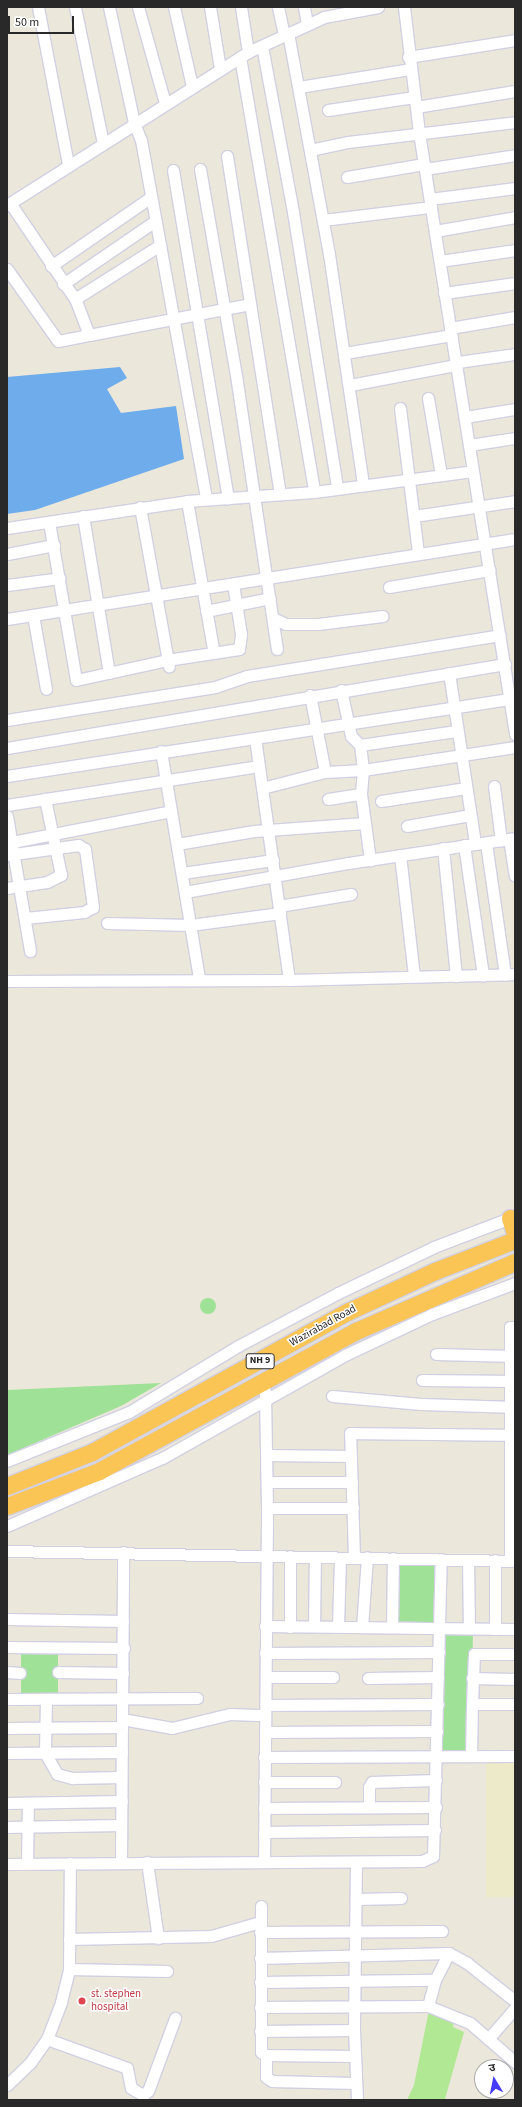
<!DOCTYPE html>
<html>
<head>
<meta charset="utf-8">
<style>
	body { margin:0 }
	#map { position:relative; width:522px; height:2107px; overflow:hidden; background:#ebe8db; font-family:"Source Sans 3","Noto Sans Devanagari",sans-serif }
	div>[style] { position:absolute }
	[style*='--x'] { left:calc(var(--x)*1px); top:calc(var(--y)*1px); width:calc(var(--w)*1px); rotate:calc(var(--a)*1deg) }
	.education>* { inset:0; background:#edeaca; transform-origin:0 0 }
	.green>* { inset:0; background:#9fe197; transform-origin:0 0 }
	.round { border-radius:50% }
	.pitch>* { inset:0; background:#b0e893 }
	.water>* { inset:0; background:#6eacec }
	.roads { filter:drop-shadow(1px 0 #d1d0e2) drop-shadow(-1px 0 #d1d0e2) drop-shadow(0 1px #d1d0e2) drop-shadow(0 -1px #d1d0e2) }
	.minor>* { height:11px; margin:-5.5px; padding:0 5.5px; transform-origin:5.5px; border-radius:5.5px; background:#fff }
	.highway>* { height:17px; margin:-8.5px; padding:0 8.5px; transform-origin:8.5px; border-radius:8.5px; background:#fbc555 }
	.dots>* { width:11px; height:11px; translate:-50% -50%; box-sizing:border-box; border:2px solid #fff; border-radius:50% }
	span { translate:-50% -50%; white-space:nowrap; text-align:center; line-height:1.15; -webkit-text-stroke:3px #fff; paint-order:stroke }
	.shield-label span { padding:1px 3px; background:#fff; border:1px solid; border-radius:3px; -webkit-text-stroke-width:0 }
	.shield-label { font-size:10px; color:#292929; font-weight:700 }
	.street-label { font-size:11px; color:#292929 }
	.health-label { font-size:11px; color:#be3a42 }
	.left { translate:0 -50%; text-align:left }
	.frame { position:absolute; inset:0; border:8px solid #292929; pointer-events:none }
	.north { position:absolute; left:474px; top:2059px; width:40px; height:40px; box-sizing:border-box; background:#fff; border:1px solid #a9a9a9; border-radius:50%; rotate:350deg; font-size:11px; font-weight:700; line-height:16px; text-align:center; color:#292929 }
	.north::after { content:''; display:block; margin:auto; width:14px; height:18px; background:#463cf6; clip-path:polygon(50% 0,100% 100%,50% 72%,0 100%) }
	.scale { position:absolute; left:8px; top:16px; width:66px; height:18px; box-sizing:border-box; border:2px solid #292929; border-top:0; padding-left:5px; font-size:12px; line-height:14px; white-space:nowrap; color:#292929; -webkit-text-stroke:3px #fff; paint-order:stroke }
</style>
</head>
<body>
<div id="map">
	<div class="education">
		<i style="left:486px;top:1762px;width:29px;height:135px"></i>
	</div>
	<div class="green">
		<i class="round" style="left:200px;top:1298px;width:16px;height:16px"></i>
		<i style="clip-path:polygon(161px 1383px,121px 1406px,7px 1455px,7px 1390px)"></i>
		<i style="clip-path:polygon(393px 1558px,441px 1559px,439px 1627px,473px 1628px,471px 1756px,437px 1756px,439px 1628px,392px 1627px)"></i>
		<i style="left:21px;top:1647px;width:37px;height:52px"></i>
	</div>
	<div class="pitch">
		<i style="clip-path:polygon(429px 2010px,454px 2021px,453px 2027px,464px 2032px,445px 2099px,448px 2100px,407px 2100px,414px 2085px)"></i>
	</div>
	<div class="water">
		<i style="clip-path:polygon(120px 367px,127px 378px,107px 389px,121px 413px,176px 406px,184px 459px,35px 510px,7px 514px,7px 377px)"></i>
	</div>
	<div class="roads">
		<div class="minor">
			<i style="--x:38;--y:7;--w:160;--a:79.2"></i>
			<i style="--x:75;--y:7;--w:139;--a:78.4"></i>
			<i style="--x:109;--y:7;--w:119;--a:77.8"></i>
			<i style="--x:134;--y:123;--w:18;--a:68"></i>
			<i style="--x:141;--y:140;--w:365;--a:79.7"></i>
			<i style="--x:138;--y:7;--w:100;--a:74.3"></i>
			<i style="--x:174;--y:7;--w:81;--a:77.2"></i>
			<i style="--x:210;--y:7;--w:63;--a:80.8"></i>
			<i style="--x:241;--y:7;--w:46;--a:81.2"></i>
			<i style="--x:278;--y:7;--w:29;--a:78"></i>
			<i style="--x:304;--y:7;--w:17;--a:80"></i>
			<i style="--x:404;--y:7;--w:127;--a:83.2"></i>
			<i style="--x:419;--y:133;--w:609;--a:80.92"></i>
			<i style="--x:288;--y:33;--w:225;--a:79.5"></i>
			<i style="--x:329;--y:254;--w:233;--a:81.6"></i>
			<i style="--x:262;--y:46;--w:169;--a:79.4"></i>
			<i style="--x:293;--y:212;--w:279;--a:80.9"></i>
			<i style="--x:240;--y:57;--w:441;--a:80.3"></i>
			<i style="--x:408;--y:57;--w:108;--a:-9"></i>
			<i style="--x:299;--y:87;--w:112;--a:-9.2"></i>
			<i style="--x:416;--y:107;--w:100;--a:-9.2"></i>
			<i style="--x:328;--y:110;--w:87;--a:-8.6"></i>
			<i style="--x:310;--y:150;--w:39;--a:-12"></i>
			<i style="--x:348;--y:142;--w:168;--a:-6.8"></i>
			<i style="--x:227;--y:156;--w:342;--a:81.1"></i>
			<i style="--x:200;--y:169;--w:216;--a:80.1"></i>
			<i style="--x:237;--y:382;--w:270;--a:81.5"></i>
			<i style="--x:425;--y:169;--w:91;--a:-8.8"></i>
			<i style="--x:173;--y:170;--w:333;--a:80.5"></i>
			<i style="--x:347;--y:177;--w:78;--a:-9.6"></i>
			<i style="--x:430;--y:199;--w:86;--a:-7.4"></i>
			<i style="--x:7;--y:205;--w:285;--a:-32.4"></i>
			<i style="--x:248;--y:52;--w:84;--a:-24.7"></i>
			<i style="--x:324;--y:17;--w:55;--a:-10.5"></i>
			<i style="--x:323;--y:220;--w:109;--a:-6.9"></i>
			<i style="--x:435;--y:231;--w:81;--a:-9.9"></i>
			<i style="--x:440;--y:261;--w:76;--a:-8.3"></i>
			<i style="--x:51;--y:266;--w:121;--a:-34.6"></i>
			<i style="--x:7;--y:269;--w:88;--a:54.7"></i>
			<i style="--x:58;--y:341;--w:32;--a:-11"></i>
			<i style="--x:89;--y:335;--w:39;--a:-111"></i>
			<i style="--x:75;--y:299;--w:116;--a:-124.1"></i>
			<i style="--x:63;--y:284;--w:112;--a:-34.4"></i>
			<i style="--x:444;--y:293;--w:72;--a:-8"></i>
			<i style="--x:75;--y:299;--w:101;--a:-32.4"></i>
			<i style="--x:450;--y:328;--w:66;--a:-9.6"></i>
			<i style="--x:89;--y:335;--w:164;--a:-10.9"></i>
			<i style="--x:345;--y:353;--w:108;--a:-9.6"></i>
			<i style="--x:350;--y:385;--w:108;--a:-10.7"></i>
			<i style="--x:456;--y:365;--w:4;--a:-56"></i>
			<i style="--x:458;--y:362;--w:58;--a:-8"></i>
			<i style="--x:428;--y:398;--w:78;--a:80.4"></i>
			<i style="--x:400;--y:408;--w:146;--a:82.9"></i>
			<i style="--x:465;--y:417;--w:51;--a:-9.1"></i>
			<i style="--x:469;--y:445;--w:47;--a:-8.7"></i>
			<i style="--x:187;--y:501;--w:150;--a:80"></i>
			<i style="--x:140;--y:507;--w:162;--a:79.7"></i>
			<i style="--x:83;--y:516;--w:159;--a:80.6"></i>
			<i style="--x:414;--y:516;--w:102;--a:-8.4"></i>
			<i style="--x:49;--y:522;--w:160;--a:80.3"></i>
			<i style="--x:76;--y:680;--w:93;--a:-12.4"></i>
			<i style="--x:167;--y:660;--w:73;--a:-8.7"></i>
			<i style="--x:239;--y:649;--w:15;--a:-82"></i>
			<i style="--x:241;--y:634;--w:51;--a:-99.1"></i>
			<i style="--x:7;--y:528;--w:182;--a:-8.5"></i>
			<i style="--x:187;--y:501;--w:127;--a:-4.1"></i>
			<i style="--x:314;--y:492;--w:160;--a:-7.5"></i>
			<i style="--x:7;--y:554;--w:48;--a:-10.8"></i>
			<i style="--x:7;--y:585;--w:53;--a:-7.5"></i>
			<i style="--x:389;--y:587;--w:102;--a:-9.6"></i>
			<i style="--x:206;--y:611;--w:65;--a:-11.5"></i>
			<i style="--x:33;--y:615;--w:75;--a:80"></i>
			<i style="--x:273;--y:618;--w:14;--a:25"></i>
			<i style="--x:286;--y:624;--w:32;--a:0"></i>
			<i style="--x:318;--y:624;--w:65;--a:-7"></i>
			<i style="--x:7;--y:619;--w:514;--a:-8.95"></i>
			<i style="--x:449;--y:673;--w:172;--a:81.3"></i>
			<i style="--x:341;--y:690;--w:47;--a:77.7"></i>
			<i style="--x:351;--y:736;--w:13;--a:45"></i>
			<i style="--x:360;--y:745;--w:25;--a:83"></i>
			<i style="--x:363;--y:770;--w:24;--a:95"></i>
			<i style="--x:361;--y:794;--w:67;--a:82.2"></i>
			<i style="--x:310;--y:695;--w:78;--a:79"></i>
			<i style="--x:7;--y:720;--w:211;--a:-9"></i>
			<i style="--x:215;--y:687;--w:34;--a:-19"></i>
			<i style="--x:247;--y:676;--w:256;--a:-9.2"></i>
			<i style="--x:255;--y:738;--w:244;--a:82"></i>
			<i style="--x:360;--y:745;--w:97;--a:-8.3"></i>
			<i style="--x:7;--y:748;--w:505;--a:-9.57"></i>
			<i style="--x:161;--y:751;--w:231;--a:80.5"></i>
			<i style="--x:7;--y:776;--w:508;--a:-8.72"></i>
			<i style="--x:494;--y:786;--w:55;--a:82.7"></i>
			<i style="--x:262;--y:788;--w:65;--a:-14.3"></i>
			<i style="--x:325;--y:772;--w:38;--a:-3"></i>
			<i style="--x:363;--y:770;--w:154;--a:-8.6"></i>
			<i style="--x:328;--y:799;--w:33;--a:-9"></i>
			<i style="--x:381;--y:801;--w:86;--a:-8.7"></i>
			<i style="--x:7;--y:805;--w:255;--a:-8.8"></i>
			<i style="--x:7;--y:816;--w:137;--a:80.3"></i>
			<i style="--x:407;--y:826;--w:64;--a:-9.9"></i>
			<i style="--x:509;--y:839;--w:37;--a:81"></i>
			<i style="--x:12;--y:842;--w:162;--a:-11"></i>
			<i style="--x:486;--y:843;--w:133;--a:81.8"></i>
			<i style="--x:177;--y:844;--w:78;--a:-9.6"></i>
			<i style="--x:254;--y:831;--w:111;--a:-4.1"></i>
			<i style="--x:464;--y:845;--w:132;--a:81.7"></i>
			<i style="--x:443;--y:848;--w:129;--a:84.2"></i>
			<i style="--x:7;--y:855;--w:72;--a:-8"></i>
			<i style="--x:78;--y:845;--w:8;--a:30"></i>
			<i style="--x:85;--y:849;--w:59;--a:82.1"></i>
			<i style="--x:93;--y:907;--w:10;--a:151"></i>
			<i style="--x:84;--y:912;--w:59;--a:174.2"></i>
			<i style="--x:400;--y:855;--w:122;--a:83.4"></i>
			<i style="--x:182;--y:873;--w:92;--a:-8.1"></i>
			<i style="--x:7;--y:888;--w:40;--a:-8.5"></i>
			<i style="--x:47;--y:882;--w:16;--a:-27"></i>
			<i style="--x:61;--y:875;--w:78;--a:-101.9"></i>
			<i style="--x:185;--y:892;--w:166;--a:-10.1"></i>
			<i style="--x:348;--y:863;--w:169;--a:-8.5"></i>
			<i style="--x:279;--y:906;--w:73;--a:-9.5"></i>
			<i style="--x:107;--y:923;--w:83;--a:1.4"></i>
			<i style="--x:190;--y:925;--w:91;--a:-7.6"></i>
			<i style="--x:7;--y:981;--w:282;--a:-0.2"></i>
			<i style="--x:289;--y:980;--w:226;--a:-1.5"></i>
			<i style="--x:436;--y:1354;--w:79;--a:1.5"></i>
			<i style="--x:422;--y:1380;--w:93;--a:0.6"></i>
			<i style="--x:332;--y:1396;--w:89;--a:5.1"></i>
			<i style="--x:421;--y:1404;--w:94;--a:1.8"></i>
			<i style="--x:267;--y:1455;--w:84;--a:0.7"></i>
			<i style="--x:7;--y:1461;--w:131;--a:-21.9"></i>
			<i style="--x:129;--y:1412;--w:127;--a:-31.2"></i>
			<i style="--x:238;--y:1346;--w:113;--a:-27.9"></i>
			<i style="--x:338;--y:1293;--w:106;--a:-25.6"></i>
			<i style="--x:434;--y:1247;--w:87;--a:-20.9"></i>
			<i style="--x:267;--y:1482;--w:85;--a:0"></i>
			<i style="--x:267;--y:1508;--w:86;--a:0"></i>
			<i style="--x:7;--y:1526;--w:171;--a:-23.7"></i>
			<i style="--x:164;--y:1457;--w:208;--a:-29.4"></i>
			<i style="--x:345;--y:1355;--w:96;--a:-25.2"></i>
			<i style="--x:432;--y:1314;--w:89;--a:-20.5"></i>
			<i style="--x:7;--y:1551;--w:508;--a:1.13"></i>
			<i style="--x:354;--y:1557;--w:124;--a:-91.8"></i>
			<i style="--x:350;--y:1433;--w:165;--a:0.7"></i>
			<i style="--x:468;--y:1560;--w:68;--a:89.2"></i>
			<i style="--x:510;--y:1560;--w:233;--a:-90"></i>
			<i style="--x:510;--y:1327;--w:5;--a:0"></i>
			<i style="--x:7;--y:1619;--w:116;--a:1"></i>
			<i style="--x:265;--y:1626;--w:250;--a:0.7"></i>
			<i style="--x:314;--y:1626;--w:69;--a:-89.2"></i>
			<i style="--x:338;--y:1626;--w:68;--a:-88.3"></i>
			<i style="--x:290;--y:1627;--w:71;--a:-90"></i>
			<i style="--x:362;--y:1627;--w:70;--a:-85.9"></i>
			<i style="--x:392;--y:1627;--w:69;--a:-89.2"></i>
			<i style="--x:495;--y:1629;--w:69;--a:-90"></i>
			<i style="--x:7;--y:1647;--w:117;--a:0.5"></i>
			<i style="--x:265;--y:1653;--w:174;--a:-0.3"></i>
			<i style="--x:7;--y:1672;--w:13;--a:4"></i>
			<i style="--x:58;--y:1672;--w:65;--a:0.9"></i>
			<i style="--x:266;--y:1677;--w:67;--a:0"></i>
			<i style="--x:368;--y:1678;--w:70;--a:-0.8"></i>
			<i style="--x:472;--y:1678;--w:43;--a:1.3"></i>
			<i style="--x:7;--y:1699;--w:190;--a:-0.3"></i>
			<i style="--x:46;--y:1699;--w:54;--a:91.1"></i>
			<i style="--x:45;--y:1753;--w:24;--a:60"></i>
			<i style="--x:57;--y:1774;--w:16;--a:15"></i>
			<i style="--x:72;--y:1778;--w:49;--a:-1.2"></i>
			<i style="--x:472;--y:1704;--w:50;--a:-87.7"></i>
			<i style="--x:474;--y:1654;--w:41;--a:0"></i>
			<i style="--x:266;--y:1705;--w:172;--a:-0.3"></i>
			<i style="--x:122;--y:1719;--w:51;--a:10.2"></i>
			<i style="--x:172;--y:1728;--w:60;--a:-13.6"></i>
			<i style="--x:230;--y:1714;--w:35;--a:2"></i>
			<i style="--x:7;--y:1728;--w:115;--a:-0.5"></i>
			<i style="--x:265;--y:1732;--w:172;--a:-0.3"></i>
			<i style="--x:7;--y:1753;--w:115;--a:-0.5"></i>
			<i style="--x:471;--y:1756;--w:52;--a:-88.9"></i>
			<i style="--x:472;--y:1704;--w:43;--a:0"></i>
			<i style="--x:264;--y:1757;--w:251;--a:-0.2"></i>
			<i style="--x:264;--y:1782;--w:71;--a:0"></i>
			<i style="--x:7;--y:1803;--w:115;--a:-1"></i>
			<i style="--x:369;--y:1807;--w:20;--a:-90"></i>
			<i style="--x:369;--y:1787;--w:6;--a:-59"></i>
			<i style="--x:372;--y:1782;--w:64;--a:-1.8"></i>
			<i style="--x:264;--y:1808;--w:172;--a:-0.3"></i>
			<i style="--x:7;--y:1827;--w:114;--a:-1"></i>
			<i style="--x:264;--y:1832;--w:171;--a:-0.7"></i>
			<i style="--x:121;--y:1862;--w:310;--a:-89.6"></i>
			<i style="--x:147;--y:1862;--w:77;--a:81.8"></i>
			<i style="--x:264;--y:1862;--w:354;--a:-89.5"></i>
			<i style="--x:267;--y:1508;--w:117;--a:-91"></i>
			<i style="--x:356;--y:1862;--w:168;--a:90.7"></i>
			<i style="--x:354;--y:2030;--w:70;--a:87.5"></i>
			<i style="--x:7;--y:1864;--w:415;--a:-0.4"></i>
			<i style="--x:422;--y:1861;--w:12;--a:-24"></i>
			<i style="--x:433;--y:1856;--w:297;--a:-88.5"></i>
			<i style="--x:27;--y:1864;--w:61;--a:-89.1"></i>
			<i style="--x:356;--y:1899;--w:45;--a:-1.3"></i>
			<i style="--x:261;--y:1906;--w:146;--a:90"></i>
			<i style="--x:261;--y:2052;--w:6;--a:31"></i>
			<i style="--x:266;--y:2055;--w:88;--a:0.7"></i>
			<i style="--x:260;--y:1932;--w:182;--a:-0.3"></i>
			<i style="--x:69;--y:1939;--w:142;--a:-1.2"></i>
			<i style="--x:211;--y:1936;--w:51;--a:-15.9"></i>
			<i style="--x:260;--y:1958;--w:189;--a:-1.5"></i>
			<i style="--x:449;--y:1953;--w:21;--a:29"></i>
			<i style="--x:467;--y:1963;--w:61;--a:38.4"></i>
			<i style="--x:69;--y:1969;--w:98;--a:1.2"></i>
			<i style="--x:260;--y:1982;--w:175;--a:-0.7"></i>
			<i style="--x:428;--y:2006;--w:27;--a:-75"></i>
			<i style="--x:435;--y:1980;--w:30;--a:-63"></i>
			<i style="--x:260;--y:2007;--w:168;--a:-0.3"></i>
			<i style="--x:428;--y:2006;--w:45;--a:22"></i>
			<i style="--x:470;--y:2023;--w:60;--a:40.9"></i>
			<i style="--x:260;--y:2031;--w:94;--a:-0.6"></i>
			<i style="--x:47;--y:2039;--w:85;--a:19.9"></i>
			<i style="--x:127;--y:2068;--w:20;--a:79"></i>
			<i style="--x:131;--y:2088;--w:14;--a:30"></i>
			<i style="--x:143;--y:2095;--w:6;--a:-39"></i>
			<i style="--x:148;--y:2091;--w:78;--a:-69.7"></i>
			<i style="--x:488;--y:2039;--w:41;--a:-48.9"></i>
			<i style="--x:266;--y:2055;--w:22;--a:90"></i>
			<i style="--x:266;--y:2077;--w:7;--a:34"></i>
			<i style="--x:272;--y:2081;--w:84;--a:1.4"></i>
			<i style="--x:7;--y:2085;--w:32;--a:-44"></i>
			<i style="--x:30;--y:2063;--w:29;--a:-55"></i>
			<i style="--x:47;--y:2039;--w:40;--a:-69"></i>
			<i style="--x:61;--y:2002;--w:34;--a:-76"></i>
			<i style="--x:69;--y:1969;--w:106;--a:-89.5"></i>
		</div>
		<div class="highway">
			<i style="--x:510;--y:1218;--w:16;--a:72"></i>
			<i style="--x:7;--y:1486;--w:92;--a:-21.8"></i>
			<i style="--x:92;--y:1452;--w:291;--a:-28.8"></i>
			<i style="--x:347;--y:1312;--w:97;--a:-25"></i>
			<i style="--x:435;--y:1271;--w:86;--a:-21.2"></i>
			<i style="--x:7;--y:1506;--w:98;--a:-20.8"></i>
			<i style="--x:99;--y:1471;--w:293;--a:-28.6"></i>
			<i style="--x:356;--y:1331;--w:173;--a:-23.5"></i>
		</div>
	</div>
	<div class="dots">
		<i style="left:82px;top:2001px;background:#e0444e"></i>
	</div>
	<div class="shield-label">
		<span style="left:260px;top:1361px">NH 9</span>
	</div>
	<div class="street-label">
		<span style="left:323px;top:1326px;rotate:-29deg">Wazirabad Road</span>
	</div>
	<div class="health-label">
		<span class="left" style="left:91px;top:2001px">st. stephen<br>hospital</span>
	</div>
	<div class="frame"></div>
	<div class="north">उ</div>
	<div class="scale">50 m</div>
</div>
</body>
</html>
